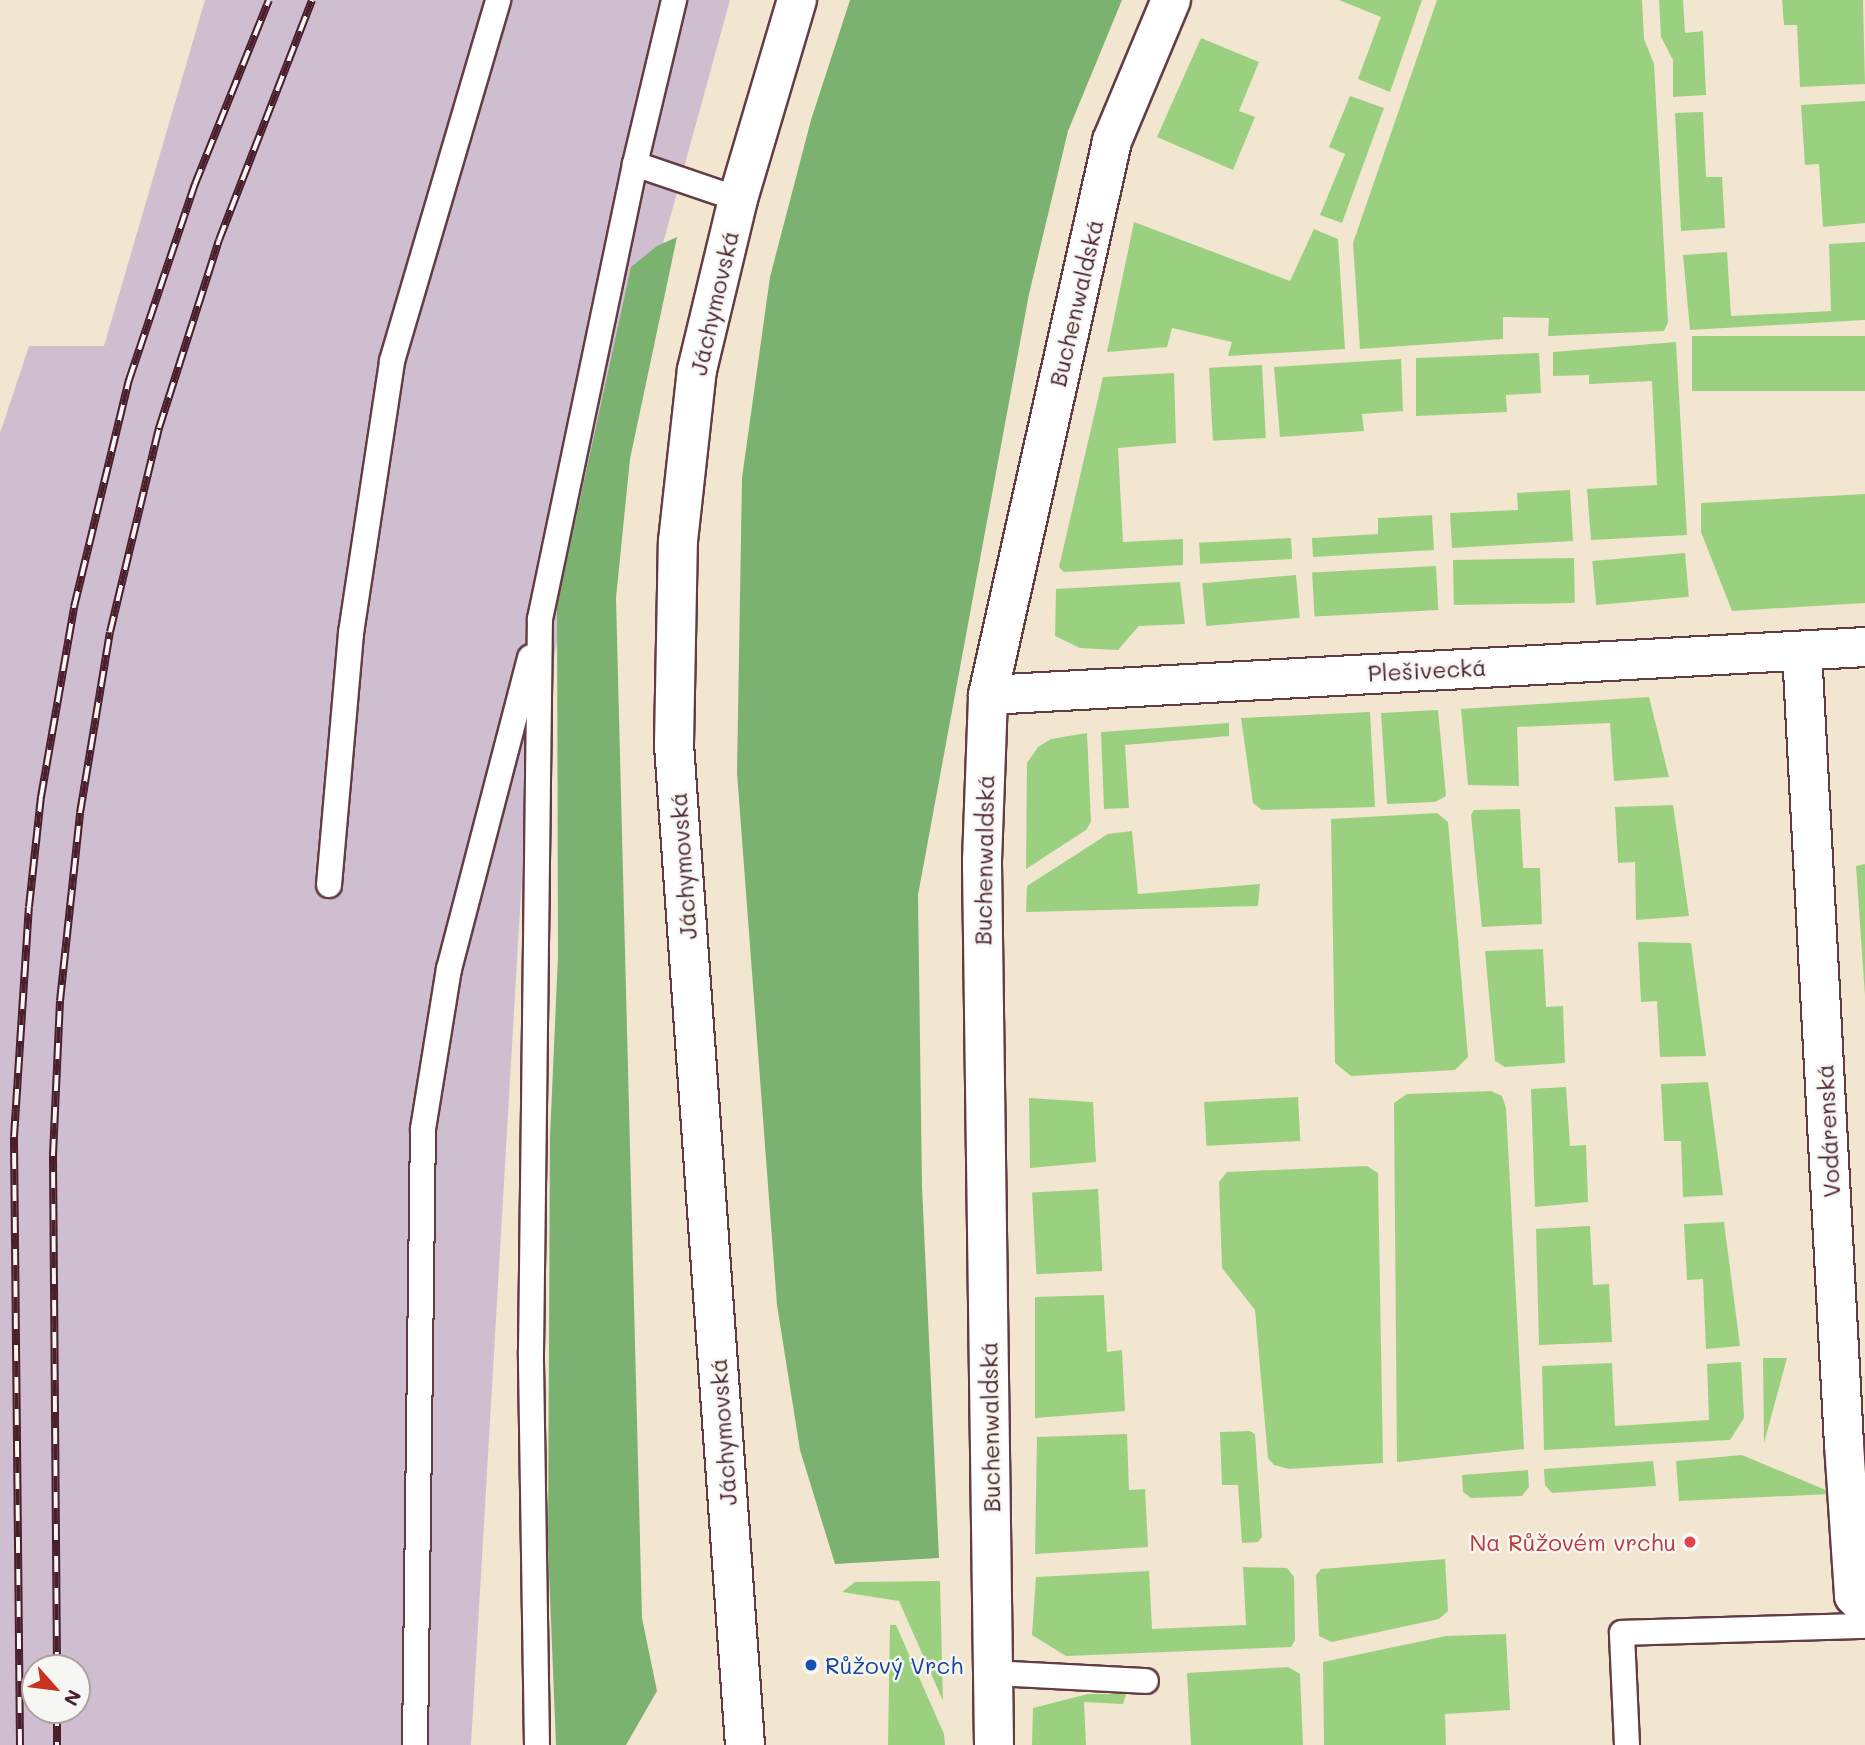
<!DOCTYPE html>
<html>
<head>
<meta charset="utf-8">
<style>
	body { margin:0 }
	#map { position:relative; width:1865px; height:1745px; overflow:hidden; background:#f2e6d0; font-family:Mali,sans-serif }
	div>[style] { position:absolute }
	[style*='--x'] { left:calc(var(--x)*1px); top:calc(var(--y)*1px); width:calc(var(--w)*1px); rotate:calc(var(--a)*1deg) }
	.industrial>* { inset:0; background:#cebed0 }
	.green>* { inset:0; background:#9bd081; transform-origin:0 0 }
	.forest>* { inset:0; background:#7cb26f }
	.roads { filter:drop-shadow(2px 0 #633d44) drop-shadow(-2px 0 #633d44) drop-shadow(0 2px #633d44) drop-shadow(0 -2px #633d44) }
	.lane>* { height:24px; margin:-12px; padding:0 12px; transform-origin:12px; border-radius:12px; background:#fff }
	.street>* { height:38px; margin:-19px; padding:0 19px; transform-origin:19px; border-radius:19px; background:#fff }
	.secondary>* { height:38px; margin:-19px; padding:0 19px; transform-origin:19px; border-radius:19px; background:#fff }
	.rail>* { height:8px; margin-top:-4px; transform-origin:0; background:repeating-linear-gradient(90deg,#f6f6f2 0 16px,#4a1f2b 0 32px); box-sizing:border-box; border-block:2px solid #4a1f2b }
	.dots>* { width:19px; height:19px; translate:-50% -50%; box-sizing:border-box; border:4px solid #f6f6f2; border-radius:50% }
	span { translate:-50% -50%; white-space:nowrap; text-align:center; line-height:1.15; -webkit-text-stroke:5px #f6f6f2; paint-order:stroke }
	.street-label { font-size:23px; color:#4a1f2b }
	.health-label { font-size:23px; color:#be3a42 }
	.right { translate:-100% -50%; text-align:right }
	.transit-label { font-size:23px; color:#164399 }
	.left { translate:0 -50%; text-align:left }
	.north { position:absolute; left:21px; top:1654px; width:70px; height:70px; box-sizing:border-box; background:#f6f6f2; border:2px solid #b1a0a2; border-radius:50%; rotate:118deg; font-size:19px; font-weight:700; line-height:28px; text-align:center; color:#4a1f2b }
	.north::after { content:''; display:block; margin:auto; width:24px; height:32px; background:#c8321e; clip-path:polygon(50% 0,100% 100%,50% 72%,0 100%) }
</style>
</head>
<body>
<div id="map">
	<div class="industrial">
		<i style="clip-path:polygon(evenodd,205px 0,730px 0,574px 567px,528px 773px,471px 1745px,0 1745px,0 433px,29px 346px,104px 346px,205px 0,35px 1668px,77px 1668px,77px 1710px,35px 1710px,35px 1668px)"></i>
	</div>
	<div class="green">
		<i style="clip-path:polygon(1339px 0,1422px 0,1390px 92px,1358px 79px,1381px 17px)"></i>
		<i style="clip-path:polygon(1437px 0,1642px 0,1644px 39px,1654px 64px,1668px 322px,1664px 331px,1548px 336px,1549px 318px,1503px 317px,1503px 339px,1360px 349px,1353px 243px)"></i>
		<i style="clip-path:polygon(1659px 0,1683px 0,1685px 33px,1703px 31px,1706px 95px,1673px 97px,1673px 60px,1661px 37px)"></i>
		<i style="clip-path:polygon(1782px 0,1863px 0,1865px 84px,1800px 87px,1797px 25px,1784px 25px)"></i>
		<i style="clip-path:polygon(1201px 38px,1259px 62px,1239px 111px,1255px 117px,1233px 170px,1157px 137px)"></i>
		<i style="clip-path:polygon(1350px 96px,1384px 108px,1342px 223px,1320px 215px,1345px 154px,1329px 147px)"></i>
		<i style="clip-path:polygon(1865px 101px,1865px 223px,1823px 227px,1819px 164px,1805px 165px,1801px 105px)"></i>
		<i style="clip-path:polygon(1703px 112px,1706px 177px,1722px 177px,1725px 228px,1681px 231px,1675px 113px)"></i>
		<i style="clip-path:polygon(1134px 222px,1290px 281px,1314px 229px,1338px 239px,1345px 349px,1228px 356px,1232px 342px,1172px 328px,1167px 347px,1107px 352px)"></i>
		<i style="clip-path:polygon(1865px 242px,1865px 320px,1690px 330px,1683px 255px,1727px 252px,1731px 316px,1831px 311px,1829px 244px)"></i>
		<i style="left:1865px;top:336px;width:55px;height:173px;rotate:90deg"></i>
		<i style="clip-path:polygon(1676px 342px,1687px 535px,1591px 540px,1587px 489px,1657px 485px,1652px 381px,1589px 384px,1589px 375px,1553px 376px,1553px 352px)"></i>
		<i style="clip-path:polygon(1539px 353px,1541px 393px,1506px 395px,1507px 412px,1416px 416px,1416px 358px)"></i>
		<i style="clip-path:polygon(1401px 359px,1403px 411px,1362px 414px,1364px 431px,1280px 437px,1274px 367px)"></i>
		<i style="left:1262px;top:365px;width:73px;height:53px;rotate:87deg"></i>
		<i style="clip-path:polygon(1174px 373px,1176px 443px,1118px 448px,1123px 542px,1183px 539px,1183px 565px,1064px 572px,1059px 567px,1103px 377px)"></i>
		<i style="clip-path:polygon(1570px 490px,1573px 541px,1452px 548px,1450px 513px,1518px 510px,1517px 493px)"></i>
		<i style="clip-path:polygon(1865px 494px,1865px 603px,1732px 611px,1701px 532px,1701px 503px)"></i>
		<i style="clip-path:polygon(1432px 515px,1434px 550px,1313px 557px,1312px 538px,1378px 534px,1378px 518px)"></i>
		<i style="left:1291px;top:538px;width:21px;height:92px;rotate:87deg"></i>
		<i style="left:1685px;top:553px;width:44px;height:93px;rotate:85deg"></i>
		<i style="left:1574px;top:558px;width:45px;height:121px;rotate:89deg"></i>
		<i style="left:1436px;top:566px;width:44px;height:124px;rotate:87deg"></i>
		<i style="left:1296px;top:575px;width:43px;height:94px;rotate:85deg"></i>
		<i style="clip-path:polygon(1180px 582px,1185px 624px,1139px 626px,1118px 650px,1080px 648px,1055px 636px,1056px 589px)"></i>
		<i style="clip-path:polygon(1649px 697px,1669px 777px,1614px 781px,1610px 723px,1517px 727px,1519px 786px,1468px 785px,1461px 709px)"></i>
		<i style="clip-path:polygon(1438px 710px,1446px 796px,1435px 802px,1387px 804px,1381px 713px)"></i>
		<i style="clip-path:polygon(1370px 712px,1375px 807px,1262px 810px,1253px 803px,1241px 718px)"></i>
		<i style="clip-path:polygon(1229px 723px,1229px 736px,1125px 745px,1129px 808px,1104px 809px,1101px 732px)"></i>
		<i style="clip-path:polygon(1087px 733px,1091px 822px,1086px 830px,1026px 869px,1027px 763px,1038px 747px,1051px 739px)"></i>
		<i style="clip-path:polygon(1673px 805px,1689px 916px,1636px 920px,1635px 862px,1618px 863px,1615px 807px)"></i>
		<i style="clip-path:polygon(1520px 809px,1523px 868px,1540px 868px,1542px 924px,1482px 927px,1471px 815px,1474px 810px)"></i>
		<i style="clip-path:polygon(1437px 813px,1448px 822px,1468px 1057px,1455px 1070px,1351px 1076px,1335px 1063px,1331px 819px)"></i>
		<i style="clip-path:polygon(1132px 831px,1138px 894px,1260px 884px,1258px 906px,1026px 912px,1027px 886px,1108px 834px)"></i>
		<i style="clip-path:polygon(1865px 864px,1865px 996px,1856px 866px)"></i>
		<i style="clip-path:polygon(1638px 942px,1691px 943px,1706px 1056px,1660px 1057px,1657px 1001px,1641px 1002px)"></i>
		<i style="clip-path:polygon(1543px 949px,1546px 1007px,1563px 1006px,1565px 1063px,1505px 1067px,1495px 1061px,1485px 951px)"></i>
		<i style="clip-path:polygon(1708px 1082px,1723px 1195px,1683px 1197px,1681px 1141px,1664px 1141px,1661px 1084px)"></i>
		<i style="clip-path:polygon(1566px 1087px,1570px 1146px,1586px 1145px,1588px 1202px,1535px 1207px,1531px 1089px)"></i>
		<i style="clip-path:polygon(1491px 1091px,1502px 1096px,1506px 1108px,1524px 1449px,1397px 1462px,1394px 1103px,1407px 1094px)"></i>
		<i style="left:1298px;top:1097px;width:44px;height:94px;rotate:87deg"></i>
		<i style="clip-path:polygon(1029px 1098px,1093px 1102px,1096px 1162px,1030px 1168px)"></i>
		<i style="clip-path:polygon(1367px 1166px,1378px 1173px,1383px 1463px,1289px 1469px,1274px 1465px,1268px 1458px,1255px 1310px,1222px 1268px,1219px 1182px,1227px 1172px)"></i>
		<i style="left:1098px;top:1189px;width:82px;height:66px;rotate:87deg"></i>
		<i style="clip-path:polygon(1724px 1222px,1740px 1346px,1706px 1349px,1703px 1279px,1687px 1280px,1684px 1224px)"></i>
		<i style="clip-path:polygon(1590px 1226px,1593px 1285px,1609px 1284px,1612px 1342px,1539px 1345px,1536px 1229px)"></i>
		<i style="clip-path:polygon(1104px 1295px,1107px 1352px,1122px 1350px,1125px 1411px,1035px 1418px,1035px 1297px)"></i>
		<i style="clip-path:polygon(1763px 1358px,1787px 1358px,1764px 1443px)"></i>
		<i style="clip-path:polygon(1741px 1362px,1744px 1418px,1730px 1440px,1544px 1450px,1542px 1366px,1612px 1363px,1615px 1426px,1709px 1420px,1707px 1364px)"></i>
		<i style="clip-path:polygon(1250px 1431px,1255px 1434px,1262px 1537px,1258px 1542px,1242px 1543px,1238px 1485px,1222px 1485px,1220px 1432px)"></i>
		<i style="clip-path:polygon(1127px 1434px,1129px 1490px,1145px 1489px,1148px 1547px,1035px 1554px,1037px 1437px)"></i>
		<i style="clip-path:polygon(1742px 1455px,1828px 1491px,1830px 1494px,1679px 1501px,1676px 1461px)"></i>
		<i style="clip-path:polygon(1653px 1461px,1656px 1486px,1552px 1493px,1545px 1485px,1544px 1469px)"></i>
		<i style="clip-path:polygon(1528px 1470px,1529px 1487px,1522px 1496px,1471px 1498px,1463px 1492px,1462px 1475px)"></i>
		<i style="clip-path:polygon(1445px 1559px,1448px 1611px,1439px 1619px,1332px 1642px,1319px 1636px,1316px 1575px,1321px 1569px)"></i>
		<i style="clip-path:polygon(1243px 1567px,1287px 1568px,1294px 1577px,1295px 1640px,1291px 1647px,1066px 1656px,1032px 1635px,1036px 1577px,1149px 1571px,1152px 1629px,1246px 1625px)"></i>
		<i style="clip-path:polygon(940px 1581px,943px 1701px,899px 1601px,842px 1592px,855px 1582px)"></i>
		<i style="clip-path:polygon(890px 1625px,896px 1625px,944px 1734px,945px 1745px,888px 1745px)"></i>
		<i style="clip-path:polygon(1506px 1634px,1510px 1710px,1445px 1714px,1446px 1745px,1324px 1745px,1323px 1662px,1446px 1636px)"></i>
		<i style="clip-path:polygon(1288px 1667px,1300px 1674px,1303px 1745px,1191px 1745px,1187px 1673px)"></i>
		<i style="clip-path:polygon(1088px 1694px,1126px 1694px,1123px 1704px,1084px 1702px,1086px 1745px,1032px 1745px,1033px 1708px)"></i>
	</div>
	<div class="forest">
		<i style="clip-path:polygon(850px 0,1122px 0,1068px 131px,1029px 294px,918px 895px,922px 1186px,939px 1558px,835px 1564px,800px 1450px,777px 1305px,737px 773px,742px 478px,770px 277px,811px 120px)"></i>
		<i style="clip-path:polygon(677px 237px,630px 459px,616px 598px,642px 1618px,657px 1691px,626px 1745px,556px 1745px,548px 1547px,550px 1137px,558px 956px,557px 605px,631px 267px,657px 246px)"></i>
	</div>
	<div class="roads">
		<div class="lane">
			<i style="--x:635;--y:164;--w:169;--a:-76.6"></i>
			<i style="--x:329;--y:885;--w:253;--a:-85"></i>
			<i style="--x:351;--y:633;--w:275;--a:-81.4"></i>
			<i style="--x:392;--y:361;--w:376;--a:-73.6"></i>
			<i style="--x:993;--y:1673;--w:153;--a:3"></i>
			<i style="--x:415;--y:1745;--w:616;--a:-89.26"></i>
			<i style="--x:423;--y:1129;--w:162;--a:-80.8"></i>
			<i style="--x:449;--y:969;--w:322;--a:-75.4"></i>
			<i style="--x:537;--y:1745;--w:393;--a:-90.9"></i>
			<i style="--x:531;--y:1352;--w:733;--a:-89.3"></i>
			<i style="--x:540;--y:619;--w:465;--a:-78.2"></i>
			<i style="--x:635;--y:164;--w:109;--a:18.8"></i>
			<i style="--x:1627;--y:1745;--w:112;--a:-92.6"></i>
			<i style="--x:1622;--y:1633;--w:243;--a:-1.7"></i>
		</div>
		<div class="street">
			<i style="--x:1802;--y:651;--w:794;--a:86.97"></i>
			<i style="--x:1844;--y:1444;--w:152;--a:86.2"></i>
			<i style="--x:1854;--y:1596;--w:16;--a:45"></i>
			<i style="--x:988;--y:695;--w:878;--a:-3.13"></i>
			<i style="--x:994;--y:1745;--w:884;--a:-90.78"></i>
			<i style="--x:982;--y:861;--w:166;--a:-87.9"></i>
			<i style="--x:988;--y:695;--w:568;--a:-77.38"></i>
			<i style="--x:1112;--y:141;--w:153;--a:-67.3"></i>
		</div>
		<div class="secondary">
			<i style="--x:745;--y:1745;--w:1004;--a:-94.06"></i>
			<i style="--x:674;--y:744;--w:203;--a:-88.9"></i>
			<i style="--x:678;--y:541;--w:172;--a:-83.7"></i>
			<i style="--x:697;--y:370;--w:176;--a:-76.5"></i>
			<i style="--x:738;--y:199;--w:208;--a:-73.5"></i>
		</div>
	</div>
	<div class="rail">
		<i style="--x:57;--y:1668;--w:513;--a:-90.45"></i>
		<i style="--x:53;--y:1155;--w:154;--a:-87.4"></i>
		<i style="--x:60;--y:1001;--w:189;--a:-83.9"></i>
		<i style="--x:80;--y:813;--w:183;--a:-80.6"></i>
		<i style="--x:110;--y:632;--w:210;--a:-76.5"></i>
		<i style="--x:159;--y:428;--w:197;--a:-72.3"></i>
		<i style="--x:219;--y:240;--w:257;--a:-68.8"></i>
		<i style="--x:57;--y:1710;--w:35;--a:90"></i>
		<i style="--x:20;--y:1745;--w:608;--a:-90.57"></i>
		<i style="--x:14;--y:1137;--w:230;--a:-86.3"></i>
		<i style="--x:29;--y:907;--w:111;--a:-83.8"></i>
		<i style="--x:41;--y:797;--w:193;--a:-80.1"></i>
		<i style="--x:74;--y:607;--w:234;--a:-76.4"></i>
		<i style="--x:129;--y:380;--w:207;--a:-71.4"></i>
		<i style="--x:195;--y:184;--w:198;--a:-68.1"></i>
	</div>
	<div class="dots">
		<i style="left:1690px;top:1542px;background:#e0444e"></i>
		<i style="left:811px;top:1665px;background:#1a4fb4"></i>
	</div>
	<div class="street-label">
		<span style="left:714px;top:303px;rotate:-77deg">Jáchymovská</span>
		<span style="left:1076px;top:303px;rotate:-77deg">Buchenwaldská</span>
		<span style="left:1427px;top:670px;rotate:-3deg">Plešivecká</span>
		<span style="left:984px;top:860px;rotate:-89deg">Buchenwaldská</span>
		<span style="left:683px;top:866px;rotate:-94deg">Jáchymovská</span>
		<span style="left:1828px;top:1131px;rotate:-93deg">Vodárenská</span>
		<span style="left:990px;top:1427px;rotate:-91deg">Buchenwaldská</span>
		<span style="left:723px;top:1432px;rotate:-94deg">Jáchymovská</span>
	</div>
	<div class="health-label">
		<span class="right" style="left:1676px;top:1542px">Na Růžovém vrchu</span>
	</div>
	<div class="transit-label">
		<span class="left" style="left:825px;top:1665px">Růžový Vrch</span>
	</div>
	<div class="north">N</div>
</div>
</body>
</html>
